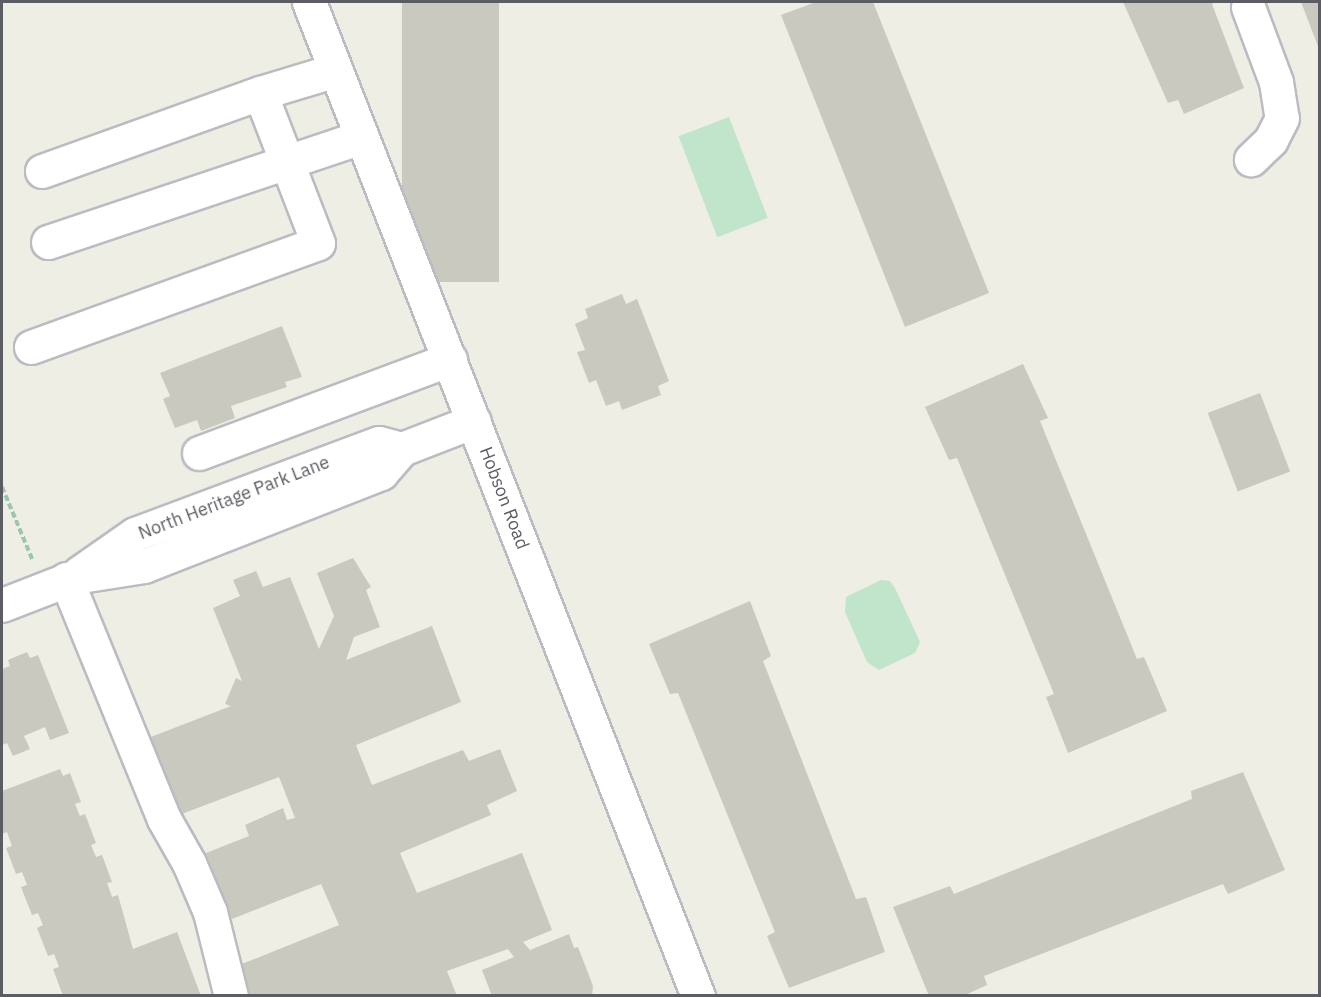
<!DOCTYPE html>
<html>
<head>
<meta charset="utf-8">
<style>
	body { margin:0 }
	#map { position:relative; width:1321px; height:997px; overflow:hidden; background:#eeeee4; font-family:"IBM Plex Sans",sans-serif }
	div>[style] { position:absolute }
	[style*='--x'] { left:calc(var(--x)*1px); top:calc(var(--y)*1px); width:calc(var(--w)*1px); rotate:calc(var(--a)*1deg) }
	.green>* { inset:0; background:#c1e5ca; transform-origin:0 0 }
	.building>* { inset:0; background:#c9c9c0; transform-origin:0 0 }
	.path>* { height:4px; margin-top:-2px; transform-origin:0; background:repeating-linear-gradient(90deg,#9bc5b1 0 6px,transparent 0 9px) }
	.roads { filter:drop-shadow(2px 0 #bbbcc2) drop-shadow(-2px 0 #bbbcc2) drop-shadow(0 2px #bbbcc2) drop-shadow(0 -2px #bbbcc2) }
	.minor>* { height:33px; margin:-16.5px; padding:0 16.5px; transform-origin:16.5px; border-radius:16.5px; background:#fff }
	span { translate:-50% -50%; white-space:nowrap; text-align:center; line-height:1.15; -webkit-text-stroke:4.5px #fff; paint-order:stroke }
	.street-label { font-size:18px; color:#5c5d64 }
	.frame { position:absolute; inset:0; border:3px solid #5c5d64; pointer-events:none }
</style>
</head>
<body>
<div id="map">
	<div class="green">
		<i style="left:729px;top:117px;width:108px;height:54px;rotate:69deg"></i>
		<i style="clip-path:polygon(881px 580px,890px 581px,895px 588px,920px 642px,915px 653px,879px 670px,867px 662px,845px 612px,846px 597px)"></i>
	</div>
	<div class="building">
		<i style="left:402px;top:2px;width:97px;height:280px"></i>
		<i style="clip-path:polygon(816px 2px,873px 2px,989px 293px,905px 327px,781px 15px)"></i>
		<i style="clip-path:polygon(1123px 2px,1215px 2px,1212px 4px,1244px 88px,1184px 114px,1178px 100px,1168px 103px)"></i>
		<i style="clip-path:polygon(1301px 2px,1320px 2px,1320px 49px,1319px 49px)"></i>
		<i style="clip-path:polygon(622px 294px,626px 304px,637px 299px,669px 381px,658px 386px,661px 395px,622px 410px,619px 401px,606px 406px,596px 380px,589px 383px,577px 352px,585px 350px,575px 324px,588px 318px,585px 309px)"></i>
		<i style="clip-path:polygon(282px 326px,302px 377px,285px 382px,287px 387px,231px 406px,235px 418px,201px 431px,197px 420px,175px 428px,163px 399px,170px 396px,160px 373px)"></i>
		<i style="clip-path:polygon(1023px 364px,1048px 418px,1040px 421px,1137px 659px,1144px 657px,1167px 711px,1068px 753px,1046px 697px,1054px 694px,957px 458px,949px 460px,925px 407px)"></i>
		<i style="left:1260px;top:393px;width:84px;height:56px;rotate:69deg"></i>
		<i style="clip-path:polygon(353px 558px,371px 587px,366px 590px,380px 627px,354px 637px,346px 660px,432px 626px,461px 702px,356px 745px,372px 785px,463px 750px,469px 761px,500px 749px,517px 791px,487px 805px,491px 815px,400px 853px,417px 893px,522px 853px,552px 930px,523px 942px,530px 950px,569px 934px,574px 948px,578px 947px,593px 986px,592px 996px,492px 996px,482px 970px,514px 957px,508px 949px,447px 971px,457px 996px,243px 996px,232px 968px,339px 925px,321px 884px,232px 919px,206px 853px,249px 836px,245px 825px,283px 808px,287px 820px,295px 818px,279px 777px,174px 817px,143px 740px,231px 706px,225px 704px,236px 678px,242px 681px,213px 608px,240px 596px,233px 580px,256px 571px,263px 587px,290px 577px,319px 649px,334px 616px,317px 573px)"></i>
		<i style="clip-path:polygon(750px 601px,771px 656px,763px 661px,856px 899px,866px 897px,885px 952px,789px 988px,767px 936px,775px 932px,678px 693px,670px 694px,649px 644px)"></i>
		<i style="clip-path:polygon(27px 652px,30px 658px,38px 655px,69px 733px,50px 740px,45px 727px,24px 736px,30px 749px,13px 756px,7px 743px,2px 745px,2px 669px,10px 666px,8px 660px)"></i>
		<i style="clip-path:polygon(60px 769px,63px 776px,70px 773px,81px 802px,75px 804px,80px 816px,85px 814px,96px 843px,91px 845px,96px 857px,102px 855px,112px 882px,107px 883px,112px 897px,118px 895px,133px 949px,177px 932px,201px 996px,63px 996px,53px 969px,59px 967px,54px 954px,48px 956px,37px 928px,43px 925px,38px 913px,32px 915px,21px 887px,27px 885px,22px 872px,16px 874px,6px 848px,12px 846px,7px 832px,2px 834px,2px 791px)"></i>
		<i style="clip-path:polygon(1243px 772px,1285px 870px,1228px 894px,1223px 884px,984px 976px,987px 985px,963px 996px,929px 996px,893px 907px,950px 886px,954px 894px,1192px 799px,1191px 791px)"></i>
	</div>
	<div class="path">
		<i style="--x:2;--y:487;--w:80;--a:67.3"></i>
	</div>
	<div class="roads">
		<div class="minor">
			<i style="--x:309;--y:2;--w:1067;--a:68.63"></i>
			<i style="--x:1248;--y:7;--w:80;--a:69.5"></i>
			<i style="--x:1276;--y:82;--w:36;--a:81"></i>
			<i style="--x:1282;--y:118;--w:25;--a:117"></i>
			<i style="--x:1271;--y:140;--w:28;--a:136"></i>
			<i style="--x:42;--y:171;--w:232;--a:-19.7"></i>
			<i style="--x:260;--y:93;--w:79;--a:-16.8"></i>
			<i style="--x:48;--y:242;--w:331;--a:-18.5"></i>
			<i style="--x:31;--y:347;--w:305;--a:-19.9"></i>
			<i style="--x:318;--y:243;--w:161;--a:-111.1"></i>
			<i style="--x:199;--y:453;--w:268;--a:-20.5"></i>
			<i style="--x:79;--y:573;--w:68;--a:-34.9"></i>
			<i style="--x:135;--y:534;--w:260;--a:-20.5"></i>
			<i style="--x:379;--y:443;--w:24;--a:15"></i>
			<i style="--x:66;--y:579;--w:259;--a:67.8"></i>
			<i style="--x:164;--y:819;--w:51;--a:60.4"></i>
			<i style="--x:189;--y:863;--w:53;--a:66.8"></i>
			<i style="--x:210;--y:912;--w:87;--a:76"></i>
			<i style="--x:2;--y:605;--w:77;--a:-21.3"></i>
			<i style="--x:74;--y:577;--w:71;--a:-8.9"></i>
			<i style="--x:144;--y:566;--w:255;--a:-21.4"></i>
			<i style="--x:381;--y:473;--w:32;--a:-49"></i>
			<i style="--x:402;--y:449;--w:77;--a:-21.3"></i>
		</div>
	</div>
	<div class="street-label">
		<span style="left:234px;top:498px;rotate:-21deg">North Heritage Park Lane</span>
		<span style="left:504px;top:498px;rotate:69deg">Hobson Road</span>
	</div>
	<div class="frame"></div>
</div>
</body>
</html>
